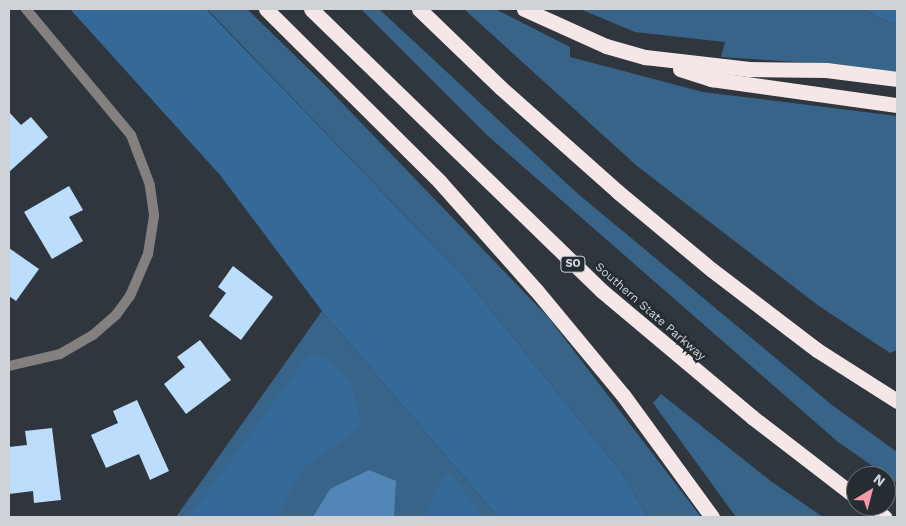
<!DOCTYPE html>
<html>
<head>
<meta charset="utf-8">
<style>
	body { margin:0 }
	#map { position:relative; width:906px; height:526px; overflow:hidden; background:#2f363d; font-family:"Work Sans",sans-serif }
	div>[style] { position:absolute }
	[style*='--x'] { left:calc(var(--x)*1px); top:calc(var(--y)*1px); width:calc(var(--w)*1px); rotate:calc(var(--a)*1deg) }
	.green>* { inset:0; background:#39648a }
	.forest>* { inset:0; background:#356998 }
	.water>* { inset:0; background:#5186b6 }
	.building>* { inset:0; background:#bcddfc }
	.minor>* { height:10px; margin:-5px; padding:0 5px; transform-origin:5px; border-radius:5px; background:#858080 }
	.motorway>* { height:15px; margin:-7.5px; padding:0 7.5px; transform-origin:7.5px; border-radius:7.5px; background:#f5e7e8 }
	span { translate:-50% -50%; white-space:nowrap; text-align:center; line-height:1.15; -webkit-text-stroke:5px #252c32; paint-order:stroke }
	.shield-label span { padding:1px 4px; background:#252c32; border:1px solid; border-radius:4px; -webkit-text-stroke-width:0 }
	.shield-label { font-size:11px; color:#cfd3d7; font-weight:700 }
	.street-label { font-size:12px; color:#cfd3d7 }
	.frame { position:absolute; inset:0; border:10px solid #cfd3d7; pointer-events:none }
	.north { position:absolute; left:846px; top:466px; width:50px; height:50px; box-sizing:border-box; background:#252c32; border:1px solid #696f74; border-radius:50%; rotate:37deg; font-size:14px; font-weight:700; line-height:20px; text-align:center; color:#cfd3d7 }
	.north::after { content:''; display:block; margin:auto; width:18px; height:22px; background:#f49aa4; clip-path:polygon(50% 0,100% 100%,50% 72%,0 100%) }
</style>
</head>
<body>
<div id="map">
	<div class="green">
		<i style="clip-path:polygon(207px 9px,247px 9px,321px 81px,548px 317px,701px 517px,648px 517px,622px 473px,466px 279px)"></i>
		<i style="clip-path:polygon(361px 9px,379px 9px,577px 193px,832px 405px,897px 452px,897px 483px,838px 442px,488px 136px)"></i>
		<i style="clip-path:polygon(464px 9px,495px 9px,570px 47px,570px 57px,703px 92px,897px 116px,897px 350px,890px 353px,819px 306px,637px 166px)"></i>
		<i style="clip-path:polygon(580px 9px,861px 9px,897px 25px,897px 75px,842px 65px,721px 57px,725px 42px,635px 32px)"></i>
		<i style="clip-path:polygon(322px 311px,498px 517px,176px 517px)"></i>
		<i style="clip-path:polygon(661px 394px,772px 482px,823px 517px,736px 517px,653px 403px)"></i>
	</div>
	<div class="forest">
		<i style="clip-path:polygon(70px 9px,206px 9px,466px 279px,622px 473px,648px 517px,498px 517px,322px 311px,220px 175px)"></i>
		<i style="clip-path:polygon(861px 9px,897px 9px,897px 25px)"></i>
		<i style="clip-path:polygon(309px 355px,325px 357px,351px 382px,362px 426px,304px 468px,276px 517px,189px 517px)"></i>
		<i style="clip-path:polygon(451px 474px,474px 504px,481px 517px,425px 517px,443px 477px)"></i>
	</div>
	<div class="water">
		<i style="clip-path:polygon(369px 470px,396px 481px,394px 517px,313px 517px,330px 489px)"></i>
	</div>
	<div class="building">
		<i style="clip-path:polygon(9px 112px,21px 125px,31px 117px,48px 137px,9px 172px)"></i>
		<i style="clip-path:polygon(69px 186px,83px 210px,69px 217px,83px 241px,52px 259px,24px 212px)"></i>
		<i style="clip-path:polygon(9px 248px,39px 269px,16px 301px,9px 296px)"></i>
		<i style="clip-path:polygon(233px 266px,273px 297px,241px 340px,209px 316px,226px 293px,218px 287px)"></i>
		<i style="clip-path:polygon(200px 340px,231px 380px,186px 414px,164px 384px,185px 367px,177px 357px)"></i>
		<i style="clip-path:polygon(137px 400px,169px 471px,150px 480px,139px 454px,106px 468px,91px 435px,118px 423px,113px 411px)"></i>
		<i style="clip-path:polygon(52px 428px,61px 500px,34px 503px,33px 491px,9px 494px,9px 447px,27px 445px,25px 431px)"></i>
	</div>
	<div class="minor">
		<i style="--x:9;--y:366;--w:52;--a:-13.2"></i>
		<i style="--x:60;--y:354;--w:38;--a:-30"></i>
		<i style="--x:93;--y:335;--w:30;--a:-41"></i>
		<i style="--x:116;--y:315;--w:24;--a:-54"></i>
		<i style="--x:130;--y:296;--w:46;--a:-66.8"></i>
		<i style="--x:148;--y:254;--w:39;--a:-81"></i>
		<i style="--x:154;--y:215;--w:30;--a:-98"></i>
		<i style="--x:150;--y:185;--w:53;--a:-110.8"></i>
		<i style="--x:131;--y:135;--w:164;--a:-129.8"></i>
	</div>
	<div class="motorway">
		<i style="--x:266;--y:9;--w:245;--a:44.8"></i>
		<i style="--x:440;--y:182;--w:144;--a:48.4"></i>
		<i style="--x:536;--y:290;--w:136;--a:50.4"></i>
		<i style="--x:623;--y:395;--w:151;--a:53.9"></i>
		<i style="--x:311;--y:9;--w:405;--a:44.1"></i>
		<i style="--x:602;--y:291;--w:196;--a:40"></i>
		<i style="--x:752;--y:417;--w:131;--a:37.6"></i>
		<i style="--x:419;--y:9;--w:114;--a:43.9"></i>
		<i style="--x:501;--y:88;--w:157;--a:41.6"></i>
		<i style="--x:618;--y:192;--w:122;--a:39.7"></i>
		<i style="--x:712;--y:270;--w:132;--a:37.3"></i>
		<i style="--x:817;--y:350;--w:95;--a:32.5"></i>
		<i style="--x:524;--y:9;--w:90;--a:24.3"></i>
		<i style="--x:606;--y:46;--w:41;--a:15.8"></i>
		<i style="--x:645;--y:57;--w:105;--a:6.6"></i>
		<i style="--x:749;--y:69;--w:77;--a:0.7"></i>
		<i style="--x:826;--y:70;--w:72;--a:7.2"></i>
		<i style="--x:680;--y:69;--w:33;--a:18"></i>
		<i style="--x:711;--y:79;--w:188;--a:8"></i>
		<i style="--x:869;--y:506;--w:19;--a:36"></i>
	</div>
	<div class="shield-label">
		<span style="left:573px;top:264px">SO</span>
	</div>
	<div class="street-label">
		<span style="left:650px;top:312px;rotate:41deg">Southern State Parkway</span>
	</div>
	<div class="frame"></div>
	<div class="north">N</div>
</div>
</body>
</html>
